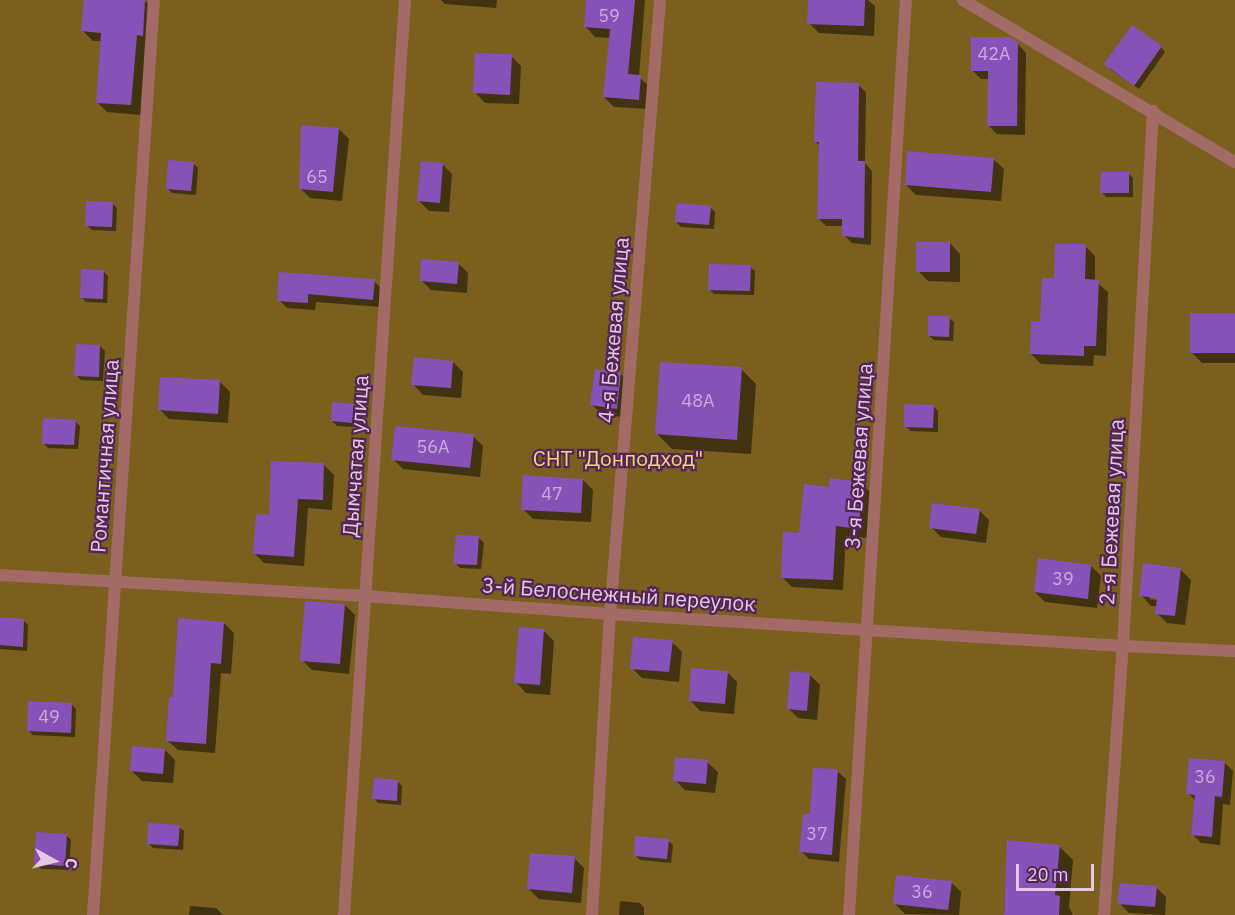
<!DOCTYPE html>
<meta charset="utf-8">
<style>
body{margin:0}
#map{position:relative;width:1235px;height:915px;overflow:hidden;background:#5e3060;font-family:"IBM Plex Sans",sans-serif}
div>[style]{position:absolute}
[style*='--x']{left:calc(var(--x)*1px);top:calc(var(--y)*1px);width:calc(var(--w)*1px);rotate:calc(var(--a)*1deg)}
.green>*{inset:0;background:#7a5f1e}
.shadow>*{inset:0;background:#0007}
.building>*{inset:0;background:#8652b8}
.minor>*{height:12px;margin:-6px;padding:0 6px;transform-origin:6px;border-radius:6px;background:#a26b66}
span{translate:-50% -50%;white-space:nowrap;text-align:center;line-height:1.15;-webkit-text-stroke:4.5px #522555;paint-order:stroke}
.number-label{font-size:18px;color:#ccaad9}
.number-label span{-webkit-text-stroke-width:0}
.street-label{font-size:21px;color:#e3c8e4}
.park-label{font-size:21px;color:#fad37e}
.north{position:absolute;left:24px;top:831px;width:60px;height:60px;-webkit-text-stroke:4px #522555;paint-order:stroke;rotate:98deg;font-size:16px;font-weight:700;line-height:24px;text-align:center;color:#e3c8e4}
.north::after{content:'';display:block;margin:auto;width:21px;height:27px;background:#e3c8e4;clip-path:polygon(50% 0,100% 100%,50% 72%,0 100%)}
.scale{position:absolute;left:1016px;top:864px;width:78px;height:27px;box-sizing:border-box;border:3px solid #e3c8e4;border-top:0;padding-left:8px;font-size:18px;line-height:21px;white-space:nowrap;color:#e3c8e4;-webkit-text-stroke:4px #522555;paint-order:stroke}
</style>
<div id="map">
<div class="green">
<i style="clip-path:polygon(0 0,1235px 0,1235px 915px,0 915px)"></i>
</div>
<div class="shadow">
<i style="clip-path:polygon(85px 0,145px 1px,155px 11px,141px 115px,107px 112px,97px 102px,102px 41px,93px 41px,83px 31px)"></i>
<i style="clip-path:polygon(441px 0,497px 0,496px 8px,445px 4px)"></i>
<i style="clip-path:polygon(587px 0,645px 0,639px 77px,650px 87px,649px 109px,614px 107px,604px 97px,611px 38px,595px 37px,585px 26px)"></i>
<i style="clip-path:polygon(810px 0,868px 0,875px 6px,874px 36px,819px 33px,809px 23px)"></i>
<i style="clip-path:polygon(1017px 43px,1026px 53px,1025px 135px,997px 134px,988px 125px,989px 79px,981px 79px,972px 70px)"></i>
<i style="clip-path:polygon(1161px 47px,1165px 52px,1139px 89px,1110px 69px)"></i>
<i style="clip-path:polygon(511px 56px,521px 66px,519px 104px,485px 103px,475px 92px)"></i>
<i style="clip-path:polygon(858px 85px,866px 92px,865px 163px,872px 171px,871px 245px,852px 243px,844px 235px,844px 226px,826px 226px,818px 218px,820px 146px,815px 141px)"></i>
<i style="clip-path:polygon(339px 129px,349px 139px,342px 201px,310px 198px,300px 188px)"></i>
<i style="clip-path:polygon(993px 159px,1004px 169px,1001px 201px,916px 195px,906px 185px)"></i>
<i style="clip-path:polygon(193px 163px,198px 168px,196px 195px,172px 193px,167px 188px)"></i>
<i style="clip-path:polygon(442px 164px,452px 174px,449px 212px,429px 211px,419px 201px)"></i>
<i style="clip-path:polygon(1129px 174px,1133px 178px,1133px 197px,1106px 197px,1102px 192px)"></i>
<i style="clip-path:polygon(112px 203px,117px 208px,116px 231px,92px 230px,87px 225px)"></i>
<i style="clip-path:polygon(710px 207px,715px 212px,714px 229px,681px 227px,676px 222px)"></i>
<i style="clip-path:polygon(950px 243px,960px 254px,960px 282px,928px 281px,918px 271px)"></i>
<i style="clip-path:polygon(1085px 246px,1095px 256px,1095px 281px,1108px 292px,1106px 356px,1094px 355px,1093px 366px,1041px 364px,1031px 354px,1056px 280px)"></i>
<i style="clip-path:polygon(458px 263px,468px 273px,467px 293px,431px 290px,421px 280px)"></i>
<i style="clip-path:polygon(750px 267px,755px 271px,754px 295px,714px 294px,709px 289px)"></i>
<i style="clip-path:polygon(103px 271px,108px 276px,107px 303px,86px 302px,81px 297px)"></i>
<i style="clip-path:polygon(281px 273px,374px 281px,382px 289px,381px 307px,316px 302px,315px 310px,287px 308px,279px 300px)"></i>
<i style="clip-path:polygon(1235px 314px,1235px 363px,1202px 363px,1192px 353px)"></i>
<i style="clip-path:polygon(949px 318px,954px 322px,953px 341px,934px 340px,929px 336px)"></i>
<i style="clip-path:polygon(100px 346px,105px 351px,103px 381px,81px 380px,76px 375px)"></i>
<i style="clip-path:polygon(453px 362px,463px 372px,461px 398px,423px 395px,413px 384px)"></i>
<i style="clip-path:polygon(741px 369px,756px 384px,751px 454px,672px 449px,657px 434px)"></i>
<i style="clip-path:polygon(621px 374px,631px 385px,627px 418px,602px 414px,591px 404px)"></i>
<i style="clip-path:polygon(220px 382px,230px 392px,228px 423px,169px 419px,159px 409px)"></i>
<i style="clip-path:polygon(353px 405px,358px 410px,356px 427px,337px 426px,332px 421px)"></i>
<i style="clip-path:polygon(933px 406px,938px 411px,938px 432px,911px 431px,906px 427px)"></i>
<i style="clip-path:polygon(75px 421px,80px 426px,78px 449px,48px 448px,43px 443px)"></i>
<i style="clip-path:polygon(473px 436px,483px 446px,480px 477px,403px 469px,393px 459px)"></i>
<i style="clip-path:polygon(324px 465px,334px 475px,332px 510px,308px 508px,304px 566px,264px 563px,254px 553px,271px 516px)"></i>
<i style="clip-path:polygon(583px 480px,593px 490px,591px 522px,533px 519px,523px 509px)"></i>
<i style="clip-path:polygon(861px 483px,871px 493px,868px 538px,846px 536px,843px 590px,792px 587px,782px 577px,801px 535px,830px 488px)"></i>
<i style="clip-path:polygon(979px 510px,989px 520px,986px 543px,941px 537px,931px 527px)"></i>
<i style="clip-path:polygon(479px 538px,484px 543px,481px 569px,460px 568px,455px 563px)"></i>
<i style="clip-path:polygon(1091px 566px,1101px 576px,1097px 608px,1045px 602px,1035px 592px)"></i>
<i style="clip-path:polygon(evenodd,1180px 569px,1191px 580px,1185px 625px,1167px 623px,1157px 613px,1158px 606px,1151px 606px,1141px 595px,1180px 569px,1150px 596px,1165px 598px,1165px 601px,1150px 599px,1150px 596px)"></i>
<i style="clip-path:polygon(345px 605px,355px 615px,349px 674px,312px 670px,302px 660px)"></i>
<i style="clip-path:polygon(0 619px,23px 620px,28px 625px,27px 651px,0 649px)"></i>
<i style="clip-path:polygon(224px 623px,234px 633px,231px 674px,221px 673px,215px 753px,178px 750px,167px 740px,174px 699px)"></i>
<i style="clip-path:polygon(544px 631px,554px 641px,550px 695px,526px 693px,516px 682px)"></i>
<i style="clip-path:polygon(672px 642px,682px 652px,679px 682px,642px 678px,632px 668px)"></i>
<i style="clip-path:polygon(727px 672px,737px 682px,734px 714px,700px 711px,690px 700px)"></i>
<i style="clip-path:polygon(809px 674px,820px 685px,817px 720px,798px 718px,788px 708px)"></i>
<i style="clip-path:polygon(71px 704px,76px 709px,75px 737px,33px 735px,28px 730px)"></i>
<i style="clip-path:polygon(165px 750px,175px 760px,173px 783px,142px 781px,132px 771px)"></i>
<i style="clip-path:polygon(707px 762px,718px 772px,715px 793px,685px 790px,675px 780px)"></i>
<i style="clip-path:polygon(1224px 762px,1233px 771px,1230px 805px,1223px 804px,1220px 845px,1201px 843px,1193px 835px,1196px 801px,1188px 793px)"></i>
<i style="clip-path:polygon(837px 771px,846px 779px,839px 862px,809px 859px,801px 851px,811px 816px)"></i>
<i style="clip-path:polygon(398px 782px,402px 786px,401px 805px,378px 803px,374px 798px)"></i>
<i style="clip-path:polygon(179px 827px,184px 831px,183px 850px,153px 848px,148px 843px)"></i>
<i style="clip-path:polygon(66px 835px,71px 840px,69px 870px,41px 869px,36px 864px)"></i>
<i style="clip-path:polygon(668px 841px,673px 845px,671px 863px,640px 860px,635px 855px)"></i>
<i style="clip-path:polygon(1008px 842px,1059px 846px,1073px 860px,1069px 907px,1073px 915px,1004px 915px)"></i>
<i style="clip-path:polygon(574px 858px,584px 868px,581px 903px,539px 899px,529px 889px)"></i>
<i style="clip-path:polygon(951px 882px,961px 892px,959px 915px,905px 914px,895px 904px)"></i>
<i style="clip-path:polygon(1156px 887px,1166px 897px,1165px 915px,1129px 913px,1119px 903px)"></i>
<i style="clip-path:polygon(620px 901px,640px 903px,644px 908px,644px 915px,619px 915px)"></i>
<i style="clip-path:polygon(190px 906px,216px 908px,223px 915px,189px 915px)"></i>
</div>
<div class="building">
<i style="clip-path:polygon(84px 0,145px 0,143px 36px,137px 35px,131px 105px,96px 103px,101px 33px,81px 31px)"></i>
<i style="clip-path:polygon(586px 0,635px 0,628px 74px,641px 75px,639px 100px,603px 97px,610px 29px,584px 27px)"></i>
<i style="clip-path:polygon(808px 0,865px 0,864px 26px,807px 24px)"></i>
<i style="clip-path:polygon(1132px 25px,1162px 46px,1134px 86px,1104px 64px)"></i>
<i style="clip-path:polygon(971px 37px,1009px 37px,1018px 42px,1017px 126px,987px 126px,988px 71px,971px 71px)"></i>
<i style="clip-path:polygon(475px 53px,512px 54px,510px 95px,473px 93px)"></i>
<i style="clip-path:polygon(816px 82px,859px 83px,858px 161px,865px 161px,864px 238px,842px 236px,842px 219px,817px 219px,819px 142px,814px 142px)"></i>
<i style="clip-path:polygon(301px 125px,339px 128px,333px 192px,299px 189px)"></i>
<i style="clip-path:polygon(907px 151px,994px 158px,991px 192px,905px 185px)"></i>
<i style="clip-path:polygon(168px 160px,194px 162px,191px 191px,166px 189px)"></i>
<i style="clip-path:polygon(421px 161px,443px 163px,440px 203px,417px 201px)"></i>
<i style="clip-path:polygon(1101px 172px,1129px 172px,1129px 193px,1100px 193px)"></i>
<i style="clip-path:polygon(86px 201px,113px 202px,112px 227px,85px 226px)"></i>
<i style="clip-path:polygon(677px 203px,711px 206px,709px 225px,675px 222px)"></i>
<i style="clip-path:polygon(916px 242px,950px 242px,950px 272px,916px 272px)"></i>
<i style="clip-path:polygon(1055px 244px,1086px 244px,1085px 279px,1099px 280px,1096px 346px,1084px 346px,1084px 356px,1030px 354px,1031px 321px,1040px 321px,1042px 278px,1054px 278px)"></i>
<i style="clip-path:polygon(421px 259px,459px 262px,457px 284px,420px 281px)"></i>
<i style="clip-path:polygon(709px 264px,751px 265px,750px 291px,708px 290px)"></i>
<i style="clip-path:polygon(81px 269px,104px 270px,103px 299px,80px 298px)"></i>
<i style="clip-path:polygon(279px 272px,375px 279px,373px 300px,308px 294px,308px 303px,277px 301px)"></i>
<i style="clip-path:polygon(1190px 313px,1235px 313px,1235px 353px,1190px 353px)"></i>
<i style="clip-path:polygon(928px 316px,950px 316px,949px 337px,928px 336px)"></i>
<i style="clip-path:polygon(76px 344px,100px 345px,99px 377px,74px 376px)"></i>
<i style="clip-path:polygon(414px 357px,453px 361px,451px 388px,411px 385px)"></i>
<i style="clip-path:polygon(660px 362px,742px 367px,737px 440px,655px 434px)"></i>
<i style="clip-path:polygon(595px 369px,621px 373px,617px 409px,590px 405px)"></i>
<i style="clip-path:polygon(160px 377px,220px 380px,218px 414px,158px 410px)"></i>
<i style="clip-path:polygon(332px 402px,354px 404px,352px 423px,331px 421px)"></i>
<i style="clip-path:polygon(904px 404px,934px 405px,933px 428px,904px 427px)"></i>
<i style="clip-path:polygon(43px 418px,76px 420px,74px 445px,42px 444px)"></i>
<i style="clip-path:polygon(395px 426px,474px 434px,470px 468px,391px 460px)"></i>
<i style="clip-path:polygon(271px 461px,324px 463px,323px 500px,298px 499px,294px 557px,253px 554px,256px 514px,269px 515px)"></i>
<i style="clip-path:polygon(523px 475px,583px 479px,581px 513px,521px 510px)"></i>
<i style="clip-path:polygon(830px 478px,862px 482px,859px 529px,836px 526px,833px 580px,781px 578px,783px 532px,799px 533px,804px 484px,829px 487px)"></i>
<i style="clip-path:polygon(932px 503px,980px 509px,976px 534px,929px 528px)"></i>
<i style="clip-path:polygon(456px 535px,479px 536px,477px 565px,453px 564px)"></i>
<i style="clip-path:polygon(1038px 558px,1091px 565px,1088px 599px,1034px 592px)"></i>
<i style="clip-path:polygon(1143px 563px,1181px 568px,1175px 616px,1155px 614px,1157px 598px,1139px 596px)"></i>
<i style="clip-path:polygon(305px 601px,345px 604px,340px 664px,300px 661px)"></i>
<i style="clip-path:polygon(0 617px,24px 619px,23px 647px,0 645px)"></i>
<i style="clip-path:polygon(178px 618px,224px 622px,221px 664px,211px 663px,206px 744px,166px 741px,169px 697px,173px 697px)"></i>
<i style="clip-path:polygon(519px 627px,544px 629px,540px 685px,514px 683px)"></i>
<i style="clip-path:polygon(633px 637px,673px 640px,669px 672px,630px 669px)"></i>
<i style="clip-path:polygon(691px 668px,728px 671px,725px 704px,689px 701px)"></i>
<i style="clip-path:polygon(790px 671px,810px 673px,807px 711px,787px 709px)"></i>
<i style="clip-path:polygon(28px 701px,72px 703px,71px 733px,27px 731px)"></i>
<i style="clip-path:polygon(132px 746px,165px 749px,163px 774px,130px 771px)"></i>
<i style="clip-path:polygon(675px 757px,708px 760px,706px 784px,673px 781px)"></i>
<i style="clip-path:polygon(1189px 758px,1225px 761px,1222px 797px,1215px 796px,1212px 837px,1191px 835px,1195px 795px,1186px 794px)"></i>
<i style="clip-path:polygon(813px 768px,838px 769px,832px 855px,799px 852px,803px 814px,810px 814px)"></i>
<i style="clip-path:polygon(374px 778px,398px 780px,397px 801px,372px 799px)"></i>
<i style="clip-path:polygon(148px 823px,180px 825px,178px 846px,147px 844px)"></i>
<i style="clip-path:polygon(36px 832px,67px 834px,65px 866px,34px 864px)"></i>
<i style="clip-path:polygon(635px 836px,669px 839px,667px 859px,634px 856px)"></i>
<i style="clip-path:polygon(1007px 840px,1060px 845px,1055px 895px,1060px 896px,1059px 915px,1004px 915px)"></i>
<i style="clip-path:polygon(530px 853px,575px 856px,572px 893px,527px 889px)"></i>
<i style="clip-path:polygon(896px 875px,952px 881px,948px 910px,893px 904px)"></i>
<i style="clip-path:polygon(1120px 883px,1157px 886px,1155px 907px,1117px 904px)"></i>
</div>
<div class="minor">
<i style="--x:963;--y:0;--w:317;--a:30.8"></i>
<i style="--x:0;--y:575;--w:365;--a:3.3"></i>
<i style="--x:364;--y:596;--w:247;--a:4.2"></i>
<i style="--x:610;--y:614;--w:514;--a:3.57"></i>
<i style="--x:1123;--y:646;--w:112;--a:2.6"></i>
<i style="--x:93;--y:915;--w:917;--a:-86.19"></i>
<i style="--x:344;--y:915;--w:917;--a:-86.19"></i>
<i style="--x:592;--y:915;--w:302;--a:-86.6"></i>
<i style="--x:610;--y:614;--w:616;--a:-85.34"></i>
<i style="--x:849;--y:915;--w:917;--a:-86.44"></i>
<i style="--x:1104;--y:915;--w:270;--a:-86"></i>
<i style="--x:1123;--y:646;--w:536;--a:-86.79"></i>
</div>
<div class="number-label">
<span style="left:609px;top:16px">59</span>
<span style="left:994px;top:54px">42А</span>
<span style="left:317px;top:177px">65</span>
<span style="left:698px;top:401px">48А</span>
<span style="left:433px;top:447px">56А</span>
<span style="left:552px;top:494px">47</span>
<span style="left:1063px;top:579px">39</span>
<span style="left:49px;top:717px">49</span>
<span style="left:1205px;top:777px">36</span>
<span style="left:817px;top:834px">37</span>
<span style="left:922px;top:892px">36</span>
</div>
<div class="street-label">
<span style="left:613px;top:330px;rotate:-85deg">4-я Бежевая улица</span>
<span style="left:104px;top:456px;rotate:-86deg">Романтичная улица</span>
<span style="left:355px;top:456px;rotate:-86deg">Дымчатая улица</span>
<span style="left:858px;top:456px;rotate:-86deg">3-я Бежевая улица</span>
<span style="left:1111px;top:512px;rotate:-87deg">2-я Бежевая улица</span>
<span style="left:619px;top:594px;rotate:4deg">3-й Белоснежный переулок</span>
</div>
<div class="park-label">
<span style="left:618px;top:458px">СНТ "Донподход"</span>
</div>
<div class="north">С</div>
<div class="scale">20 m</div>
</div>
